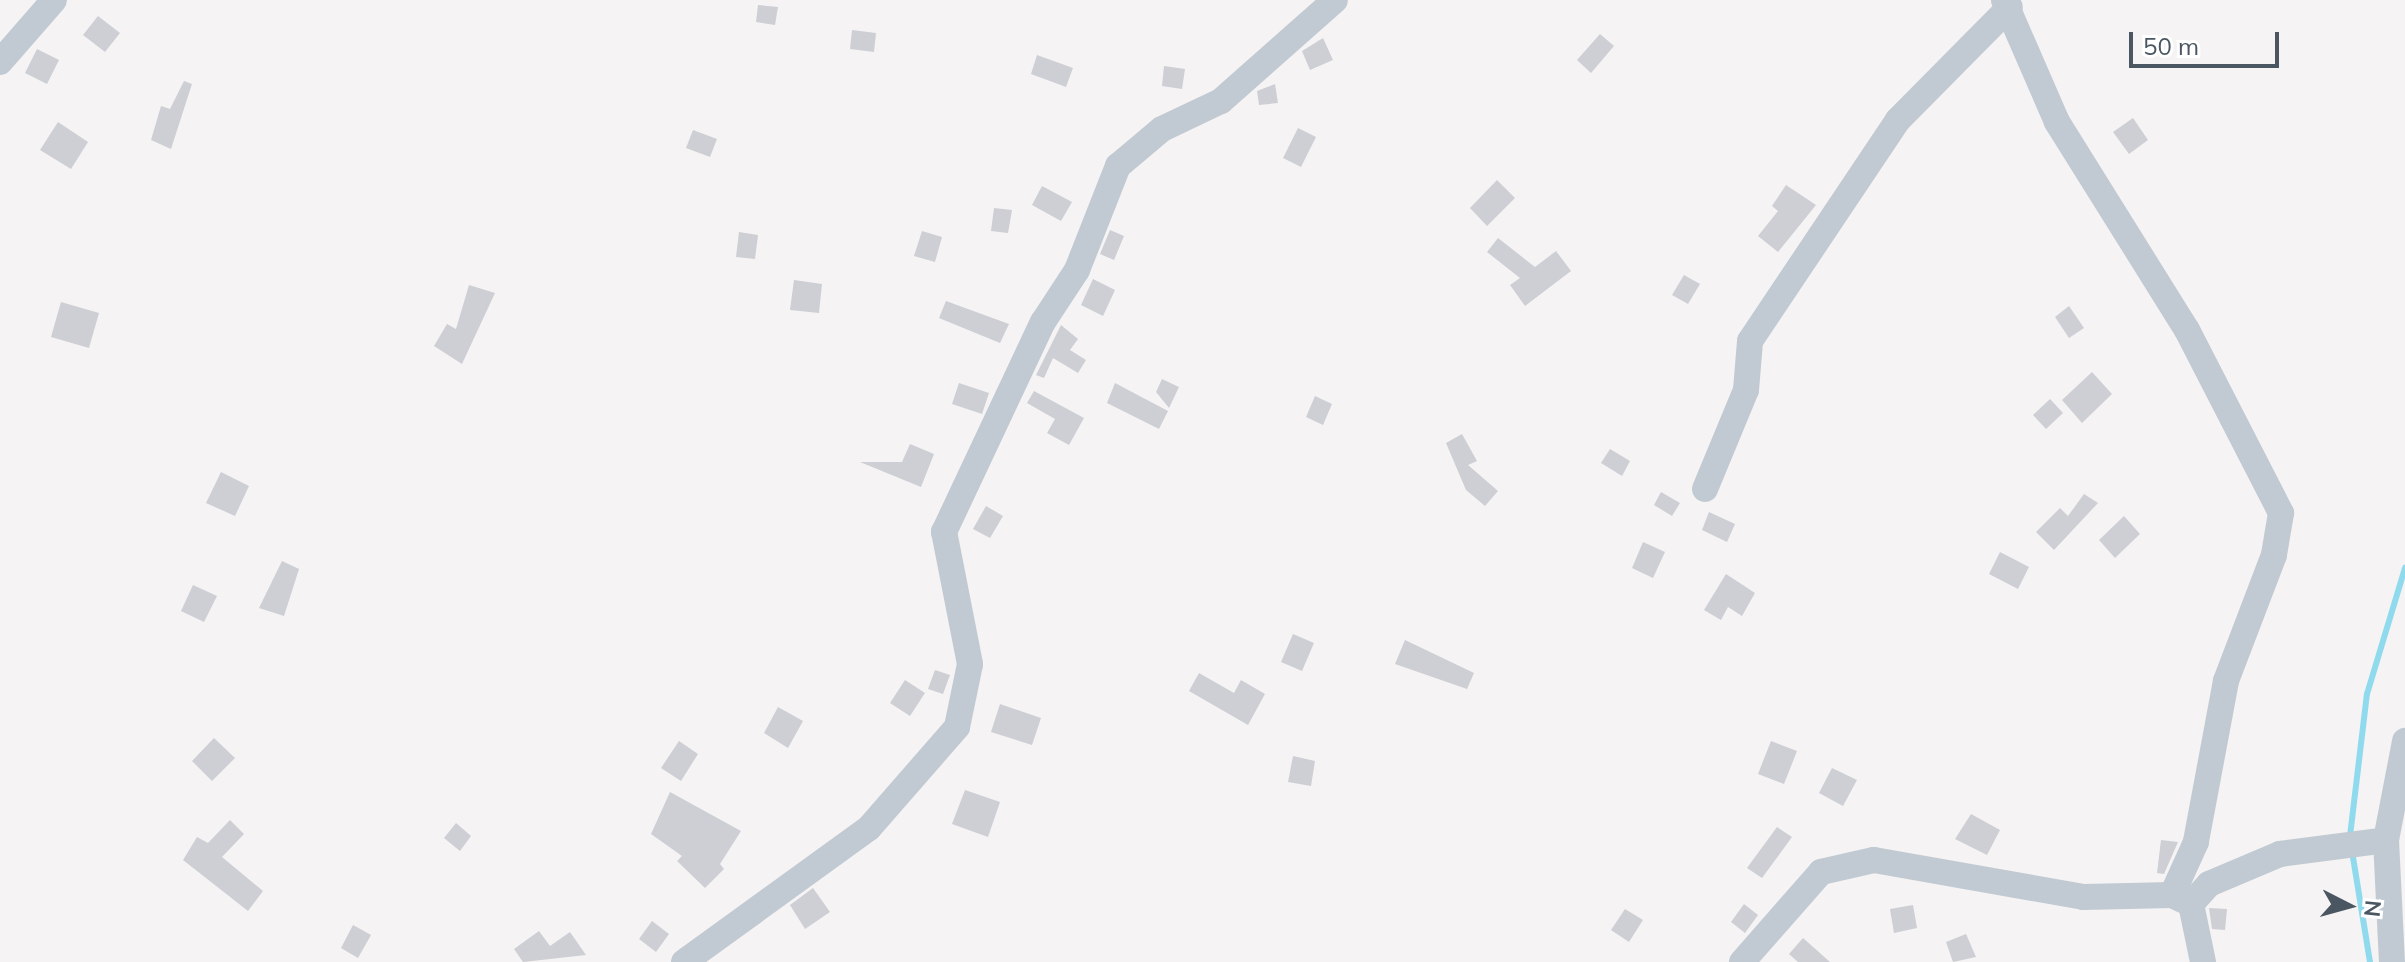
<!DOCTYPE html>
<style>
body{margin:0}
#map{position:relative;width:2405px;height:962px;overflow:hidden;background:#f5f3f3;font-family:Mulish,sans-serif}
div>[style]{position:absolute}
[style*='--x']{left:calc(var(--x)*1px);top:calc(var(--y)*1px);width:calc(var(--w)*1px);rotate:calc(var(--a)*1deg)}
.stream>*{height:6px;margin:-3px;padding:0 3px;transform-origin:3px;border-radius:3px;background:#90daee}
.building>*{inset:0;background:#cdcfd5}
.minor>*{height:26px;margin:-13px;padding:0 13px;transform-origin:13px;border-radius:13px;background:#c1cad2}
span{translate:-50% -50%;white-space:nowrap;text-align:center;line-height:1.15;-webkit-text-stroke:8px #fff;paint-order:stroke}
.north{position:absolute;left:2309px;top:866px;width:80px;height:80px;-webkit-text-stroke:6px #fff;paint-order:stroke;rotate:96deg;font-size:22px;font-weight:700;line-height:32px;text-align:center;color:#4a5661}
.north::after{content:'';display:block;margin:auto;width:28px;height:36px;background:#4a5661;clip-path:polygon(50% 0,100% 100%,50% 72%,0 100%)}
.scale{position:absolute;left:2129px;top:32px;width:150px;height:36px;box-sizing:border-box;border:4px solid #4a5661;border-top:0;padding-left:10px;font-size:24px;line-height:28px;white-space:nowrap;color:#4a5661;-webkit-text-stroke:6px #fff;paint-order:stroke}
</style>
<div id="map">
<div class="stream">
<i style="--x:2350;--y:836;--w:143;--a:-83.2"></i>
<i style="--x:2367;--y:694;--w:132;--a:-73.2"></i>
<i style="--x:2352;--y:851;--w:112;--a:80.8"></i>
</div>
<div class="building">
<i style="clip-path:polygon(758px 5px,778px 7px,775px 25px,756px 22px)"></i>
<i style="clip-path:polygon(98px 16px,120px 33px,105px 52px,83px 35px)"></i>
<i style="clip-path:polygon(852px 30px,876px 33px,874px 52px,850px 49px)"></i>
<i style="clip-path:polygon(1600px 34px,1614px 46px,1591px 73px,1577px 60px)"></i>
<i style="clip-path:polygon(1323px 38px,1333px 60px,1310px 70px,1302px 51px)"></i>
<i style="clip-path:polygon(37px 49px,59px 60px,47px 84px,25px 73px)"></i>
<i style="clip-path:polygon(1037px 55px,1073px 68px,1066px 87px,1031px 74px)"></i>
<i style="clip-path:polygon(1164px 66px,1185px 69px,1182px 89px,1162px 86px)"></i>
<i style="clip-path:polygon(184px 81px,192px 84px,171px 149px,151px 140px,161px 106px,170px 109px)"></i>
<i style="clip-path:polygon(1275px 84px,1278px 103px,1259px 105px,1257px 91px)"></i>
<i style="clip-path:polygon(2133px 118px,2148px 140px,2129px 154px,2113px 132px)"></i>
<i style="clip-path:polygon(58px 122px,88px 142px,71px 169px,40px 150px)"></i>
<i style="clip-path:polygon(1298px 128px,1316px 137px,1301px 167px,1283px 158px)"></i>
<i style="clip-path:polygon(693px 130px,717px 139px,710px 157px,686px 148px)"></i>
<i style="clip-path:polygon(1497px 180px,1515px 198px,1487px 226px,1470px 208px)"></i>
<i style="clip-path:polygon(1786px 185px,1816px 205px,1778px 252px,1758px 236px,1778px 211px,1772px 206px)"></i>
<i style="clip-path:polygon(1042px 186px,1072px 202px,1061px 221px,1032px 205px)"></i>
<i style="clip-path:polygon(994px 208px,1012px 210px,1008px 233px,991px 231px)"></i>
<i style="clip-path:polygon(1110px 230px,1124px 236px,1114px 260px,1100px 254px)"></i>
<i style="clip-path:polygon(922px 231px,942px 237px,935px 262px,914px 256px)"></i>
<i style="clip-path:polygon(739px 232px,758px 235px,755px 259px,736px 257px)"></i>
<i style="clip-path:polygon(1498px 238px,1535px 267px,1556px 251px,1571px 271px,1525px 306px,1510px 285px,1520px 278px,1487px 252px)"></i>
<i style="clip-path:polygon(1684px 275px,1700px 284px,1688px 304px,1672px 295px)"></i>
<i style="clip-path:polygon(1093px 279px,1115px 290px,1103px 316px,1081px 305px)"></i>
<i style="clip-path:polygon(794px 280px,822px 284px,819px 313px,790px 310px)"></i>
<i style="clip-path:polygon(469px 285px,495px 293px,462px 364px,434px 346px,447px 324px,456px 329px)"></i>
<i style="clip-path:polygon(946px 301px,1009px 324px,1000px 343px,939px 318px)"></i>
<i style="clip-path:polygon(61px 302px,99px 313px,89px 348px,51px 337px)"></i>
<i style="clip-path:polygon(2069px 306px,2084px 328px,2069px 338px,2055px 317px)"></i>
<i style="clip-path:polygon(1061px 325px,1078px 339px,1070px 350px,1086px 360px,1078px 373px,1053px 358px,1044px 378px,1036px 375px)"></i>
<i style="clip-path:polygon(2092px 372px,2112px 394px,2082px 423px,2062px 400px)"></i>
<i style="clip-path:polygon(1162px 379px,1179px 387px,1169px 408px,1156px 392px)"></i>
<i style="clip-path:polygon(959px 383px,989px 393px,982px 414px,952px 404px)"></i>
<i style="clip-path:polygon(1115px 383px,1168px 411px,1159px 429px,1107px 403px)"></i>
<i style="clip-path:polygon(1034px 391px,1084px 418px,1069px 445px,1047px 433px,1055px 419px,1027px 403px)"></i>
<i style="clip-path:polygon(1315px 396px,1332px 404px,1323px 425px,1306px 417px)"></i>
<i style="clip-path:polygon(2050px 399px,2063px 413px,2046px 429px,2033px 415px)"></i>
<i style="clip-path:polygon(1462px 434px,1477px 461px,1468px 465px,1498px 491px,1485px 506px,1466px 490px,1446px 443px)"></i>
<i style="clip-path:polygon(910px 444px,934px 454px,921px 487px,860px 462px,902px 462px)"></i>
<i style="clip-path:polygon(1610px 449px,1630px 461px,1622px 476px,1601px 463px)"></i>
<i style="clip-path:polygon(221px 472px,249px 486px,235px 516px,206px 503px)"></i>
<i style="clip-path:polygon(1661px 492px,1680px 503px,1672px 516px,1654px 505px)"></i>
<i style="clip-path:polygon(2084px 494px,2098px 503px,2054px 550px,2036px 532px,2060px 508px,2068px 516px)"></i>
<i style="clip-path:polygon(986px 506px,1003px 516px,990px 538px,973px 529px)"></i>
<i style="clip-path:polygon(1709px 512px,1735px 524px,1727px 542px,1702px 530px)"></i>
<i style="clip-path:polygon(2124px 516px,2140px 534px,2115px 558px,2099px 540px)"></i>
<i style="clip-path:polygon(1643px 542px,1665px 552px,1653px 578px,1632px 568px)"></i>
<i style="clip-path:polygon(2000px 552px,2029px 567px,2018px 589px,1989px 574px)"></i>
<i style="clip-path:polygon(282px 561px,299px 569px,284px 616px,259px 608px)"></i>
<i style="clip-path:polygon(1726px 574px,1755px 593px,1742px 616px,1728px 607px,1721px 620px,1704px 610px)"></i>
<i style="clip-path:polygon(193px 585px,217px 596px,204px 622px,181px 611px)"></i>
<i style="clip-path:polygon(1293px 634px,1314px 643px,1302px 671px,1281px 662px)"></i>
<i style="clip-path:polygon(1405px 640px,1474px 673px,1467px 689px,1395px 664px)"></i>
<i style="clip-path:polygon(935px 670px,950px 675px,943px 694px,928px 689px)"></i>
<i style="clip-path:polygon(1199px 673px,1234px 693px,1241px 680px,1265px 694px,1248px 725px,1189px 691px)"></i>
<i style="clip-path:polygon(905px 680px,925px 693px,910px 716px,890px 703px)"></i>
<i style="clip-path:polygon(1000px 704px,1041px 718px,1032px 745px,991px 732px)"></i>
<i style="clip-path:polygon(778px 707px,803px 721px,788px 748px,764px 733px)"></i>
<i style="clip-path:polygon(214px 738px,235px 758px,212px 781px,192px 761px)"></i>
<i style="clip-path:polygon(679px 741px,698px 754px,681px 781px,661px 768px)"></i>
<i style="clip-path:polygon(1771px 741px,1797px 751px,1784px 784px,1758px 774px)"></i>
<i style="clip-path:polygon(1293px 756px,1315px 761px,1311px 786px,1288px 782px)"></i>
<i style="clip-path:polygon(1832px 768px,1857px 780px,1843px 806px,1819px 793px)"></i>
<i style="clip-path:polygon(965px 790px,1000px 802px,988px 837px,952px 824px)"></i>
<i style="clip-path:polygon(670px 792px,741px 831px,720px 864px,724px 869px,705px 888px,677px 861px,682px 856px,651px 834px)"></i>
<i style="clip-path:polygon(1971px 814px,2000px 830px,1987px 855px,1955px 839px)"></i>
<i style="clip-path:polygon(230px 820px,244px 834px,222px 857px,263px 891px,248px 911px,183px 860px,197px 837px,208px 843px)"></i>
<i style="clip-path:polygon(456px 823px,471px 836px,460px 851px,444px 838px)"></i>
<i style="clip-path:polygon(1777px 827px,1792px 837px,1762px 878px,1747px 868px)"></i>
<i style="clip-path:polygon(2161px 840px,2178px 842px,2164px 874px,2157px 873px)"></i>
<i style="clip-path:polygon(813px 888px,830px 912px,805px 929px,790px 905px)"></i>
<i style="clip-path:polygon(1744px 904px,1758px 915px,1745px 933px,1731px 922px)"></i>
<i style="clip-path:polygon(1913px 905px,1917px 928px,1894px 933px,1890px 909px)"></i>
<i style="clip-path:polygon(2209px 908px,2227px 909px,2225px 930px,2212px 929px)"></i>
<i style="clip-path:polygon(1625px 909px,1643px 920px,1629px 942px,1611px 930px)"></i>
<i style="clip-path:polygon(652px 921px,669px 934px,656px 952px,639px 939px)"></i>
<i style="clip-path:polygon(353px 925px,371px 935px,358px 958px,341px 948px)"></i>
<i style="clip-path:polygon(539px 931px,550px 946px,570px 932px,586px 955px,523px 962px,514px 949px)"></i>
<i style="clip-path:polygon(1966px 934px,1976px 957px,1953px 962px,1946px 942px)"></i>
<i style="clip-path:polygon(1803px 938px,1830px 962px,1798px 962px,1789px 954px)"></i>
</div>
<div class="minor">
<i style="--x:2004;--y:0;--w:133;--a:66.5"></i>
<i style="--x:2057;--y:122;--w:245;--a:58"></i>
<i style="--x:2187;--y:330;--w:206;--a:62.8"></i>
<i style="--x:2281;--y:513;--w:43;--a:99.5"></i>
<i style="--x:2274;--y:555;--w:135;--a:110.9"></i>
<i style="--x:2226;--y:681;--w:164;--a:100.6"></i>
<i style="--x:2196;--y:842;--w:58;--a:114.4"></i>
<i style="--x:0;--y:62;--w:82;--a:-48.9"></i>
<i style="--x:1705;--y:489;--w:107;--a:-67.5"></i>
<i style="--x:1746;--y:390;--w:49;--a:-85.3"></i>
<i style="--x:1750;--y:341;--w:266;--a:-56.2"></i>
<i style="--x:1898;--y:120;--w:159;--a:-45.3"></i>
<i style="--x:2386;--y:840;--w:122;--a:87.2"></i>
<i style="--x:2191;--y:904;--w:27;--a:-48"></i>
<i style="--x:2209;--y:884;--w:77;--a:-22.9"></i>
<i style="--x:2280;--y:854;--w:107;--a:-7.5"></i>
<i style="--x:2386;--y:840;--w:101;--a:-79.1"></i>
<i style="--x:684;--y:962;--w:228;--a:-35.9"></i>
<i style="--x:869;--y:828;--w:134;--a:-48.9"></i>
<i style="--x:957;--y:727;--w:64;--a:-78.3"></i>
<i style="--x:970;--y:664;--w:135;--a:-101.1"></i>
<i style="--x:944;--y:532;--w:232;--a:-64.8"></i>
<i style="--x:1043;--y:322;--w:62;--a:-56.8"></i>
<i style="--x:1077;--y:270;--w:112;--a:-68.5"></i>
<i style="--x:1118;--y:166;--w:57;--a:-40.1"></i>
<i style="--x:1162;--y:129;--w:65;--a:-25.4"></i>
<i style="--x:1221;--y:101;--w:152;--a:-41.5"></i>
<i style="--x:1742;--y:962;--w:120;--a:-48.7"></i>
<i style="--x:1821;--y:872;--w:54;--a:-12.8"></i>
<i style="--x:1874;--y:860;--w:213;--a:10"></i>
<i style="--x:2084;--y:897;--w:88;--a:-1.3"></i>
<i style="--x:2172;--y:895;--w:21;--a:25"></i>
<i style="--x:2191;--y:904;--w:59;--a:78.3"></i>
</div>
<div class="north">N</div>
<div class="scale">50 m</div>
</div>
